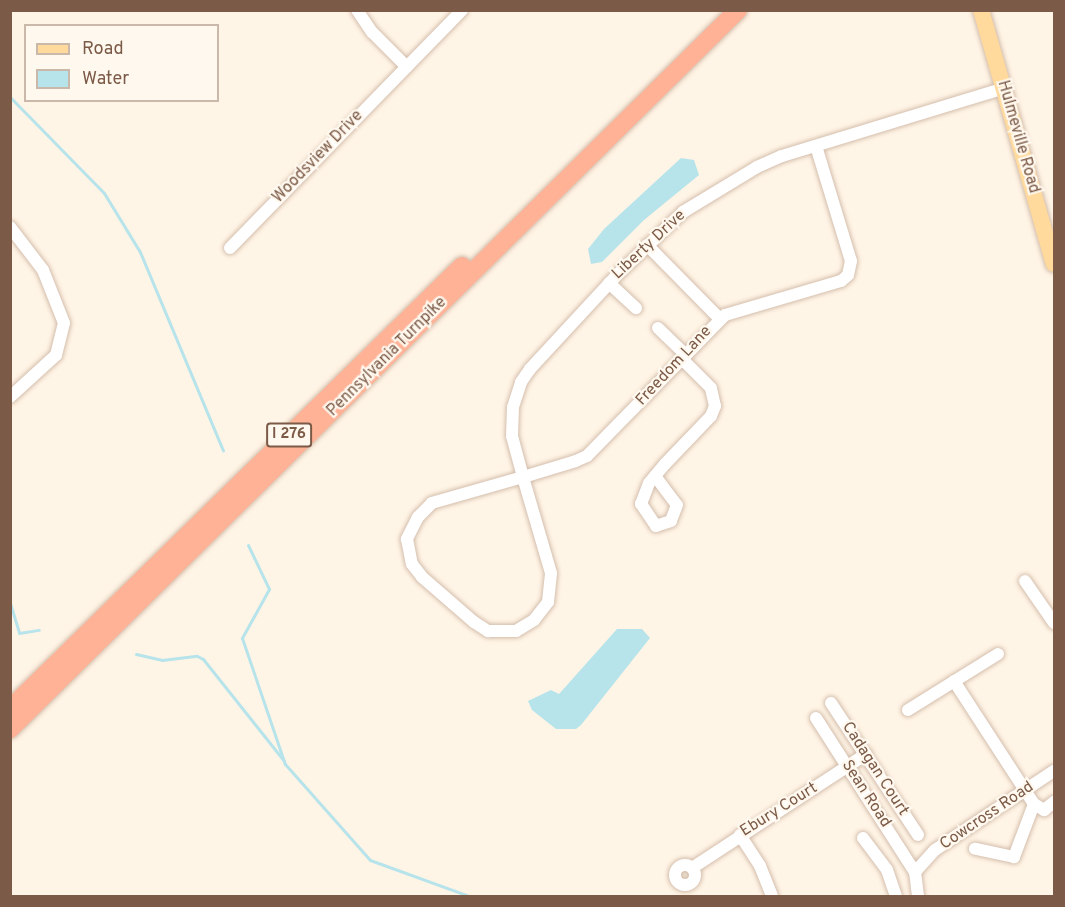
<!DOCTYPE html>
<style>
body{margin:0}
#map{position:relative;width:1065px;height:907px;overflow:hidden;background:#fff5e6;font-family:Overpass,sans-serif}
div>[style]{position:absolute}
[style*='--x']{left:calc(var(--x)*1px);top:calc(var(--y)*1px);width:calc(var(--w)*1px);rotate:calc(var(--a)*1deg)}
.water>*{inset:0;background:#b7e3eb}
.stream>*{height:3px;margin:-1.5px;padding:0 1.5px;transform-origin:1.5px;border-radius:1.5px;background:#b7e3eb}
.roads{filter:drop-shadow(0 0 2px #d5bead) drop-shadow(0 0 2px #d5bead)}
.minor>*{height:12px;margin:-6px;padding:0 6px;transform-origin:6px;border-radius:6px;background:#fff}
.minor>.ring{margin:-6px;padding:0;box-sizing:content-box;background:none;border:12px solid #fff;border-radius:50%}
.major>*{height:16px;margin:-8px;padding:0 8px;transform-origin:8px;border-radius:8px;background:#ffda9c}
.highway>*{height:18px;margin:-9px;padding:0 9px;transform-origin:9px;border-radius:9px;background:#ffb296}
span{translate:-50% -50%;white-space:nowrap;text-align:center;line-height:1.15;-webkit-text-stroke:4.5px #fff8ee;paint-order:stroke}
.shield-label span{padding:2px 4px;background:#fff8ee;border:2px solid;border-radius:4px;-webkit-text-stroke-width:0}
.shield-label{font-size:15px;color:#7b5a47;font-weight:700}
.street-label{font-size:16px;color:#7b5a47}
.frame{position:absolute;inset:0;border:12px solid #7b5a47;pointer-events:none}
.legend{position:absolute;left:24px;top:24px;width:195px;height:78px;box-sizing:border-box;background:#fff8ee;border:2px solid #cab9ab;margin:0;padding:8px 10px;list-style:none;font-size:18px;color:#7b5a47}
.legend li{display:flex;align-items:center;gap:12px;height:30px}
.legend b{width:30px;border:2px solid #cab9ab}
</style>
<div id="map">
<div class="water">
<i style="clip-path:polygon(681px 158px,694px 160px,699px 175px,644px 220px,602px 262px,591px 264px,588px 249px,604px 229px)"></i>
<i style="clip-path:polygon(617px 629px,642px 629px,650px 638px,581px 725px,576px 729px,556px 729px,532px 710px,528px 701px,551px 690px,559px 694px)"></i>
</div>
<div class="stream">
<i style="--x:10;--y:97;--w:134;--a:45.6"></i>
<i style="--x:104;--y:193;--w:69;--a:58.6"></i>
<i style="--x:140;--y:252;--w:215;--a:67.3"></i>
<i style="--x:248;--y:545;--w:49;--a:64.5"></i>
<i style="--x:269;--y:589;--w:56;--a:118.9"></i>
<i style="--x:242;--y:638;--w:133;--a:71.2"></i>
<i style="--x:285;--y:764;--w:128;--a:48.5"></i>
<i style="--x:370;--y:860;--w:105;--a:20"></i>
<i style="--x:10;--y:603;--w:31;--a:73"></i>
<i style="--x:19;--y:633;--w:20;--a:-9"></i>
<i style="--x:136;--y:654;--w:27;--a:13"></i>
<i style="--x:162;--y:660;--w:35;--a:-7"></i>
<i style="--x:197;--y:656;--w:7;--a:27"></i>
<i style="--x:203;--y:659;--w:130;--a:51.5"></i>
</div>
<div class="roads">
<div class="minor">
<i style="--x:357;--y:10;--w:27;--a:56"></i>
<i style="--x:372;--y:32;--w:49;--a:45"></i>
<i style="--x:816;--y:146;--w:120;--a:73.1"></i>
<i style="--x:851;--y:261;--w:14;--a:102"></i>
<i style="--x:848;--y:275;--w:9;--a:139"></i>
<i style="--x:841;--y:281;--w:121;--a:163.7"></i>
<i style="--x:725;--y:315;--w:197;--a:134.4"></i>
<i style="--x:587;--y:456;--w:12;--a:156"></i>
<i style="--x:576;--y:461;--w:55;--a:163.2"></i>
<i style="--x:523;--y:477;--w:95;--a:164.1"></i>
<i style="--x:432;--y:503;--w:20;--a:135"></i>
<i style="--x:418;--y:517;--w:25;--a:117"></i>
<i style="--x:407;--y:539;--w:25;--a:79"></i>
<i style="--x:412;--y:564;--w:16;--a:52"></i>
<i style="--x:422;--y:577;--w:69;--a:40.9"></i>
<i style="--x:474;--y:622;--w:17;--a:33"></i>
<i style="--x:488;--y:631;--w:28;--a:0"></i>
<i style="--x:516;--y:631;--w:21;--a:-31"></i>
<i style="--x:534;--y:620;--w:23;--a:-52"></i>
<i style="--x:548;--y:602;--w:29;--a:-84"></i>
<i style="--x:551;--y:573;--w:100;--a:-106.3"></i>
<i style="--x:523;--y:477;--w:42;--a:-105"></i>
<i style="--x:512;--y:436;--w:29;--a:-88"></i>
<i style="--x:513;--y:407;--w:26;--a:-72"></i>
<i style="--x:521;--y:382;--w:16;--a:-55"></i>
<i style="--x:530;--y:369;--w:129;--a:-47.2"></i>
<i style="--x:618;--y:274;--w:90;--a:-43.6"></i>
<i style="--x:683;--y:212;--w:87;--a:-31.3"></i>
<i style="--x:757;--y:167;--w:27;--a:-24"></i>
<i style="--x:782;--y:156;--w:232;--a:-17"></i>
<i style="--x:10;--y:227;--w:54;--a:52.5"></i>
<i style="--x:43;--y:270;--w:57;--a:68.4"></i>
<i style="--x:64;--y:323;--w:33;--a:104"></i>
<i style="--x:56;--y:355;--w:62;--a:137.6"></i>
<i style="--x:647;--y:245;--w:104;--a:45.4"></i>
<i style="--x:230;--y:248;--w:332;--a:-45.7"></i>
<i style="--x:609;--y:283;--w:37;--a:43"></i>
<i style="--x:658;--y:328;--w:37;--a:44"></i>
<i style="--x:655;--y:476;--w:36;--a:53"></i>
<i style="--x:677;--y:505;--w:17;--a:111"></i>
<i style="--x:671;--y:521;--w:16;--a:162"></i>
<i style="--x:656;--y:526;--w:27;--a:-124"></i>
<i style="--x:641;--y:504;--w:22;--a:-69"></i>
<i style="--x:649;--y:483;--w:25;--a:-50"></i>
<i style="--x:665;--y:464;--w:66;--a:-46.2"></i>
<i style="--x:711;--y:416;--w:11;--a:-68"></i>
<i style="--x:715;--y:406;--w:18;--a:-103"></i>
<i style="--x:711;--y:388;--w:42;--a:-135"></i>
<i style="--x:1025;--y:581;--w:51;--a:55.4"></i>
<i style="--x:954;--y:681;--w:147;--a:57"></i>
<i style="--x:1034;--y:804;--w:57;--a:110.7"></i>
<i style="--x:1014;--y:857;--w:40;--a:-168"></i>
<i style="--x:831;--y:703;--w:158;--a:56.6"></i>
<i style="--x:908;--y:710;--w:106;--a:-31.9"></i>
<i style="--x:816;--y:718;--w:183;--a:57.3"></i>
<i style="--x:1034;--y:804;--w:12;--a:31"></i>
<i style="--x:1044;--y:810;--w:13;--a:-39"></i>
<i style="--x:740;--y:835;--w:37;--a:57"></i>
<i style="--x:760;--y:866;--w:32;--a:68"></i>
<i style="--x:863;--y:838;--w:40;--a:53"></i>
<i style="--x:887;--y:870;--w:28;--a:71"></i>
<i class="ring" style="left:675px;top:865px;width:8px;height:8px"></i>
<i style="--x:692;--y:868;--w:208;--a:-33.2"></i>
<i style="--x:918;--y:896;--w:24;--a:-97"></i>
<i style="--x:915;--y:872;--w:30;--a:-48"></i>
<i style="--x:935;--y:850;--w:143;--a:-33.6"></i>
</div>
<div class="major">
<i style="--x:981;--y:10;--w:264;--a:74"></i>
</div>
<div class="highway">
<i style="--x:10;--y:709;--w:633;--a:-44.42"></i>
<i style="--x:10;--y:729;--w:1023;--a:-44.64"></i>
</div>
</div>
<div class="shield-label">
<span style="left:289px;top:435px">I 276</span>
</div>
<div class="street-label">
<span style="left:1018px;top:137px;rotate:74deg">Hulmeville Road</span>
<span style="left:318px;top:157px;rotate:-46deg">Woodsview Drive</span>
<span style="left:649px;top:245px;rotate:-43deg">Liberty Drive</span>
<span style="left:387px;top:357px;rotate:-45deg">Pennsylvania Turnpike</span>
<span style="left:674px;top:366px;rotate:-47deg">Freedom Lane</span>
<span style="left:875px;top:769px;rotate:57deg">Cadagan Court</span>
<span style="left:866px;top:794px;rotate:57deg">Sean Road</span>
<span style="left:779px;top:810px;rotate:-32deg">Ebury Court</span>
<span style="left:987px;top:816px;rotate:-34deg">Cowcross Road</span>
</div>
<div class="frame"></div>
<ul class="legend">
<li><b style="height:8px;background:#ffda9c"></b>Road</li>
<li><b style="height:16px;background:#b7e3eb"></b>Water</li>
</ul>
</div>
